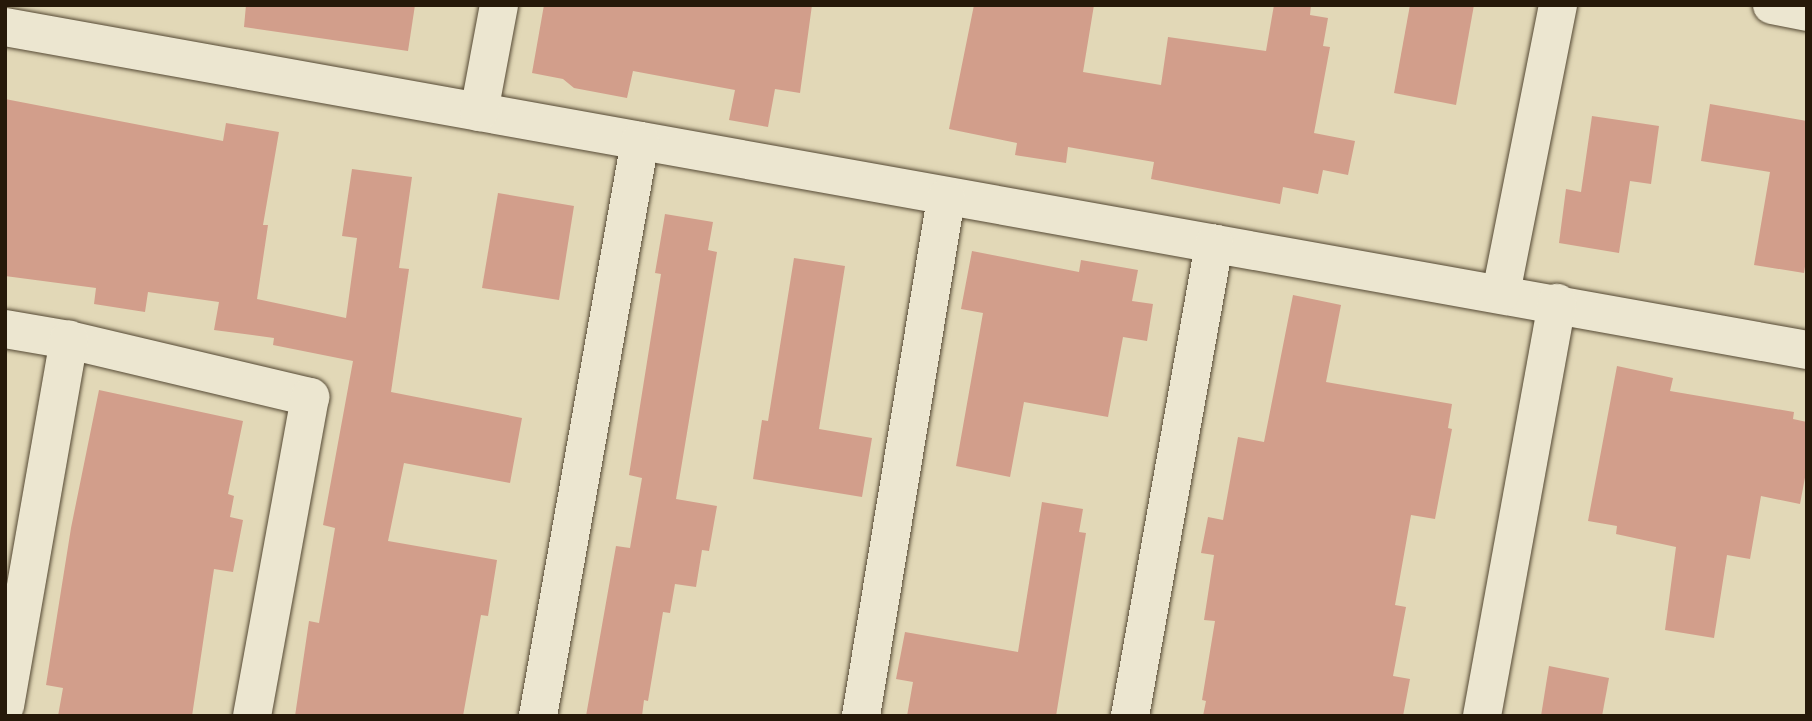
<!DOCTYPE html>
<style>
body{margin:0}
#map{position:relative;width:1812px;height:721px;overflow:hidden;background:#e2d8b7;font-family:"Old Standard TT",serif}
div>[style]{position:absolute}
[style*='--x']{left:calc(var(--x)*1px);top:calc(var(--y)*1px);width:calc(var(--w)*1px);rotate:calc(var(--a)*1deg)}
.building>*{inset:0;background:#d29e8b}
.roads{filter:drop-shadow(0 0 2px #554934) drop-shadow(0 0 2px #554934)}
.minor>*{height:38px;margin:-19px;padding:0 19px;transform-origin:19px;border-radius:19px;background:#ece6d0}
span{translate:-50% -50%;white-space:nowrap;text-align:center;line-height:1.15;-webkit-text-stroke:5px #ece6d0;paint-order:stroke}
.frame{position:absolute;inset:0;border:7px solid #261909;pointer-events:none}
</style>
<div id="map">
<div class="building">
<i style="clip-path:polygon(246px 5px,415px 5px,408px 51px,244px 27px)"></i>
<i style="clip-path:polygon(544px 5px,812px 5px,800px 93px,775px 89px,768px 127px,729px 120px,735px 90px,633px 71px,627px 98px,574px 88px,563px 79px,532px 73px)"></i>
<i style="clip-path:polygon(974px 5px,1094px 5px,1083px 72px,1161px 85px,1168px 37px,1266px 51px,1274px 5px,1311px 5px,1310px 15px,1328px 18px,1323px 46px,1330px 47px,1314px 133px,1355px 141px,1348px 175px,1323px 170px,1318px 194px,1283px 187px,1280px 204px,1151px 179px,1154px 162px,1068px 147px,1066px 163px,1015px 155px,1017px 143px,949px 129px)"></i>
<i style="clip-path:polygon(1410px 5px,1474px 5px,1456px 105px,1394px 93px)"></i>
<i style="clip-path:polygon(5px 99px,223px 141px,226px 123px,279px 132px,263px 225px,268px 225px,257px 299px,346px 318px,357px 238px,342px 236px,352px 169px,412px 177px,399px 268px,409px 269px,391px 392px,522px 418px,510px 483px,404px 463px,388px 541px,497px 560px,488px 616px,481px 615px,463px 716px,295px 716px,309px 621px,319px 623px,335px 528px,323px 525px,353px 361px,273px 345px,274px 338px,214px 330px,219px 302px,148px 292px,145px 312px,94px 304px,96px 288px,5px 276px)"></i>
<i style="clip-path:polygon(1710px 104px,1807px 121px,1807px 254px,1804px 273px,1754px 265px,1770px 172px,1701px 161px)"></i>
<i style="clip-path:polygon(1592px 116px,1659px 126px,1651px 184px,1630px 181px,1619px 253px,1559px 243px,1566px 189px,1581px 192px)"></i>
<i style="clip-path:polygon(498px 193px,574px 206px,559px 300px,482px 288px)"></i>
<i style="clip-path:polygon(665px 214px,713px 222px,708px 250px,717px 252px,676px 499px,717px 506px,709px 551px,702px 550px,696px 587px,675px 584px,670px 613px,663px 612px,648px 701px,644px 700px,642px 716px,586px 716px,616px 546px,630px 548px,642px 478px,629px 475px,661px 274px,655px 273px)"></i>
<i style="clip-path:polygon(972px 251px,1079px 272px,1081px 260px,1138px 270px,1132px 301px,1153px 304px,1147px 341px,1123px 337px,1108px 417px,1024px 402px,1010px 477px,956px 466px,983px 313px,961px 309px)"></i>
<i style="clip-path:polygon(794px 258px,845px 266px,819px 429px,872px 438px,862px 497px,753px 479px,762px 420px,768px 421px)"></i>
<i style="clip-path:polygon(1293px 295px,1341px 305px,1326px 382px,1452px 404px,1448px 428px,1452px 429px,1435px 519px,1411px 515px,1395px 605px,1406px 607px,1393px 676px,1410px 679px,1403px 716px,1203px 716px,1206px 701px,1202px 700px,1215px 621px,1204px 620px,1214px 555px,1201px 553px,1208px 517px,1223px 520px,1238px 437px,1264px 442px)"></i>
<i style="clip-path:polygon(1617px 366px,1673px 378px,1670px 391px,1794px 412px,1793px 419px,1807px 422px,1807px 467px,1800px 504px,1761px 496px,1750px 559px,1727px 555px,1714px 638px,1665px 630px,1676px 547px,1616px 534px,1617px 526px,1588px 521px)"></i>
<i style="clip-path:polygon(99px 390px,243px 421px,228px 494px,234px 496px,230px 517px,243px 520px,233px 572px,214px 569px,192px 716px,58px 716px,63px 688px,46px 685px,71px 528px)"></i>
<i style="clip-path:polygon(1042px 502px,1083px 509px,1079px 532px,1086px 533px,1056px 716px,907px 716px,913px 682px,896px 679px,905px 632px,1018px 652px)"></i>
<i style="clip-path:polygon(1549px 666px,1609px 678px,1602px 716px,1541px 716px)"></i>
</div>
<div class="roads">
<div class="minor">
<i style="--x:1772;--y:5;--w:36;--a:11"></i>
<i style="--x:5;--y:27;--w:1831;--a:10.16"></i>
<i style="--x:479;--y:112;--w:109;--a:-79.4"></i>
<i style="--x:1501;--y:293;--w:294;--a:-78.8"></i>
<i style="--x:5;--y:329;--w:65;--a:9.8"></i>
<i style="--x:69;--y:340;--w:248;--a:13.3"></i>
<i style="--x:310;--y:397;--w:324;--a:100.3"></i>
<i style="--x:5;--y:706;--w:372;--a:-80.1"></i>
<i style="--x:538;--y:716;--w:584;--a:-79.94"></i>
<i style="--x:861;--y:716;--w:525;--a:-80.68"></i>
<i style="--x:1130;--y:716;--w:480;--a:-79.9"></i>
<i style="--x:1482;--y:716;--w:420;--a:-79.7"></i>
</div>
</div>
<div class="frame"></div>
</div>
